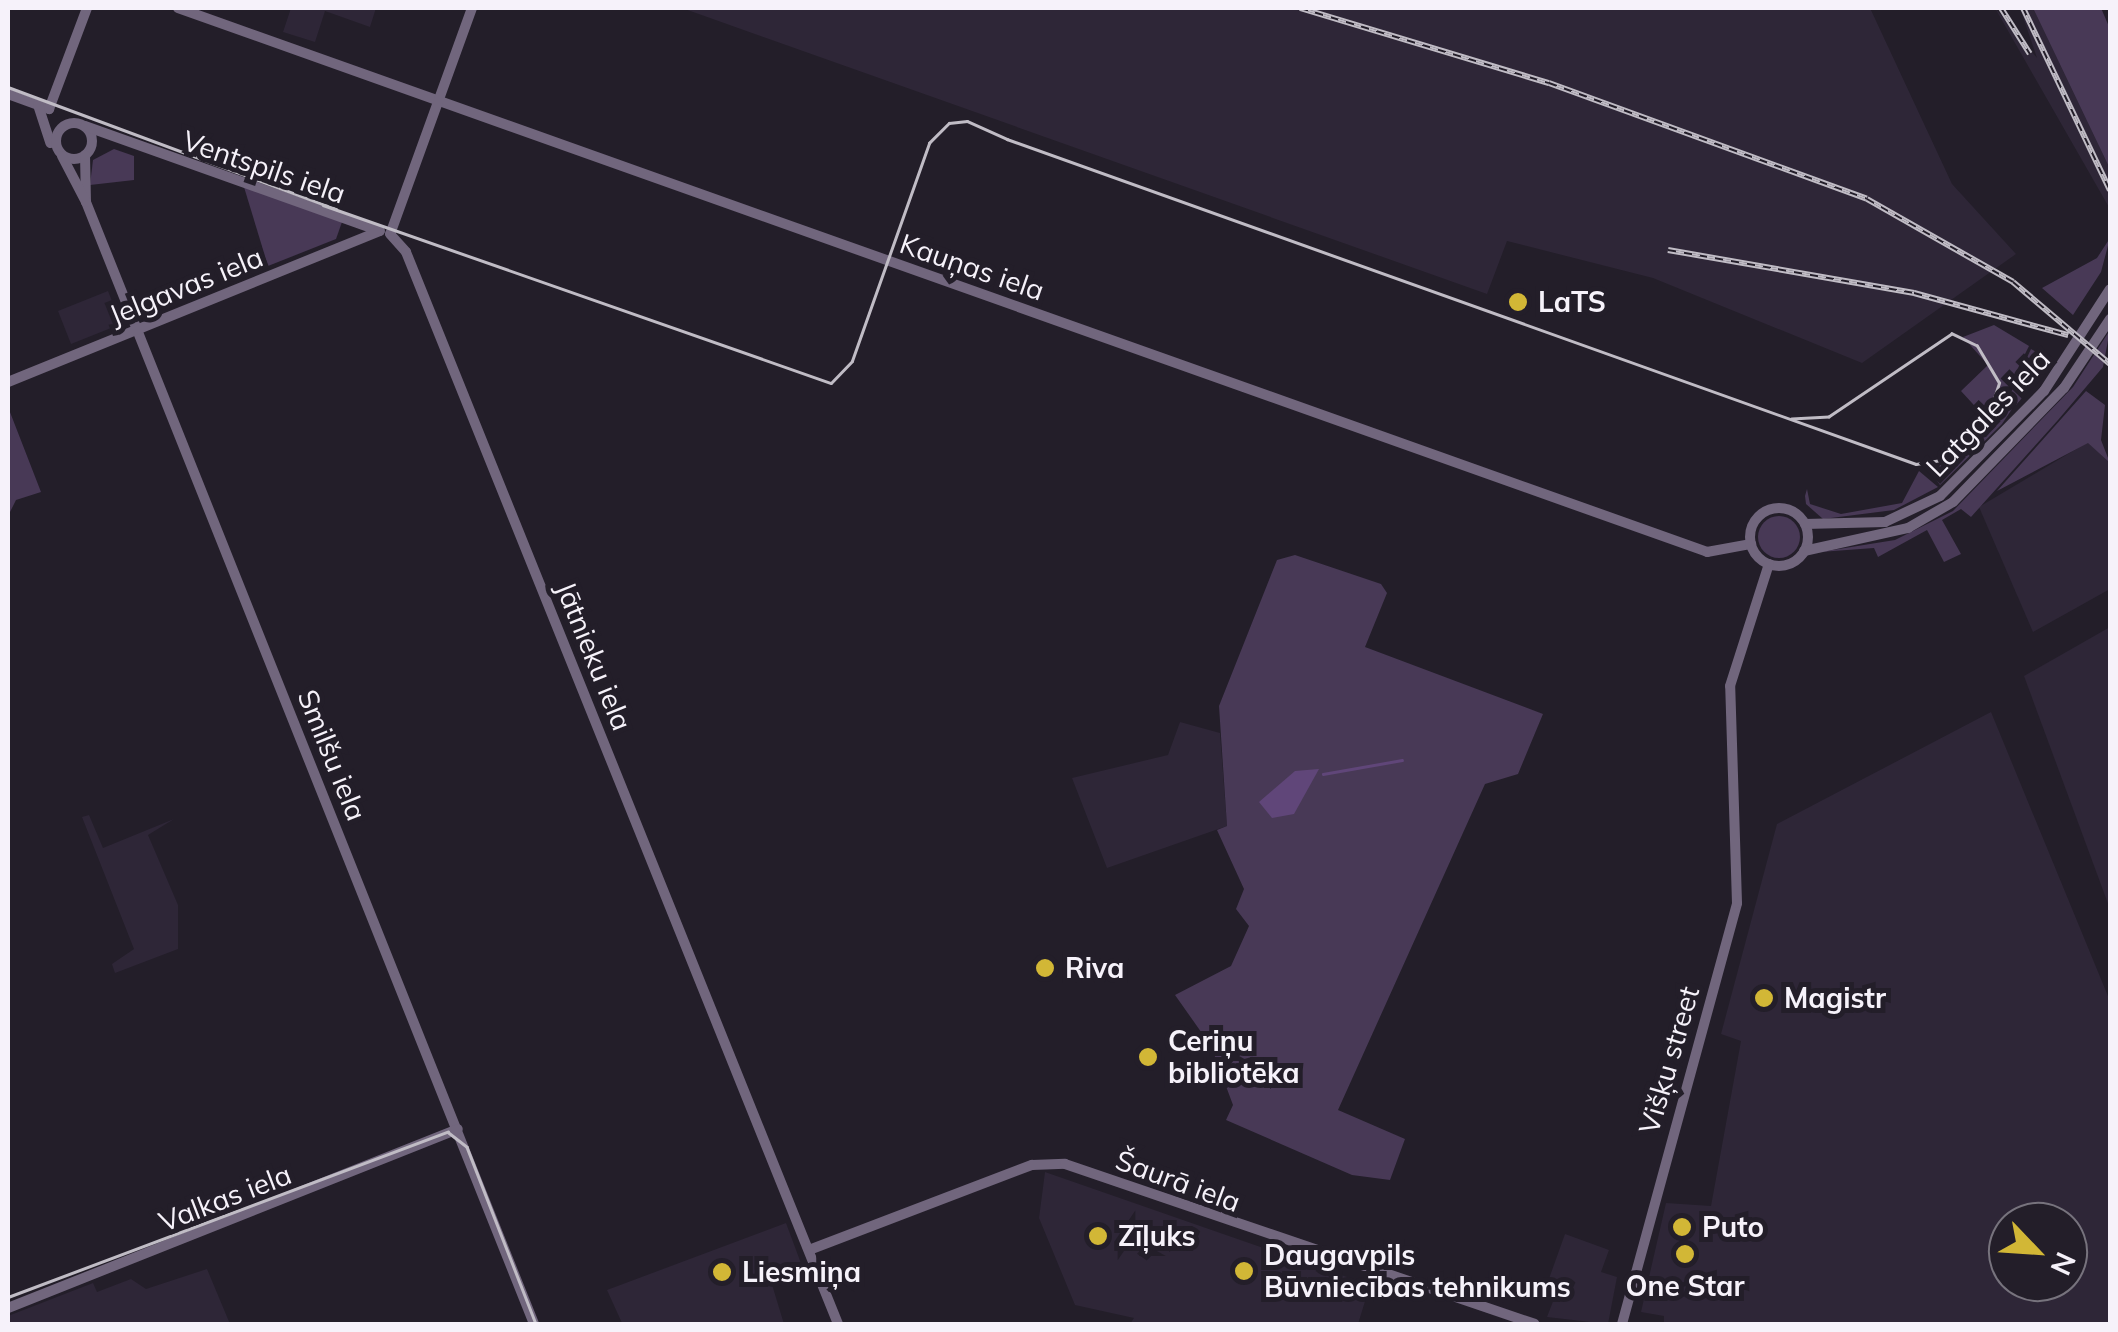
<!DOCTYPE html>
<meta charset="utf-8">
<style>
body{margin:0}
#map{position:relative;width:2118px;height:1332px;overflow:hidden;background:#231e29;font-family:Mulish,sans-serif}
div>[style]{position:absolute}
[style*='--x']{left:calc(var(--x)*1px);top:calc(var(--y)*1px);width:calc(var(--w)*1px);rotate:calc(var(--a)*1deg)}
.built>*{inset:0;background:#2e2637}
.green>*{inset:0;background:#483956}
.round{border-radius:50%}
.water>*{inset:0;background:#604679}
.stream>*{height:2.5px;margin:-1.25px;padding:0 1.25px;transform-origin:1.25px;border-radius:1.25px;background:#604679}
.minor>*{height:10px;margin:-5px;padding:0 5px;transform-origin:5px;border-radius:5px;background:#71667d}
.minor>.ring{margin:-5px;padding:0;box-sizing:content-box;background:none;border:10px solid #71667d;border-radius:50%}
.tram>*{height:2.5px;margin:-1.25px;padding:0 1.25px;transform-origin:1.25px;border-radius:1.25px;background:#c0bcc5}
.rail>*{height:6px;margin-top:-3px;transform-origin:0;background:repeating-linear-gradient(90deg,#231e29 0 8px,#c0bcc5 0 16px);box-sizing:border-box;border-block:2px solid #c0bcc5}
.dots>*{width:28px;height:28px;translate:-50% -50%;box-sizing:border-box;border:5px solid #231e29;border-radius:50%}
span{translate:-50% -50%;white-space:nowrap;text-align:center;line-height:1.15;-webkit-text-stroke:10px #231e29;paint-order:stroke}
.street-label{font-size:28px;color:#f6f2fa}
.poi-label{font-size:28px;color:#f6f2fa;font-weight:700}
.left{translate:0 -50%;text-align:left}
.frame{position:absolute;inset:0;border:10px solid #f6f2fa;pointer-events:none}
.north{position:absolute;left:1988px;top:1202px;width:100px;height:100px;box-sizing:border-box;background:#231e29;border:2px solid #77737d;border-radius:50%;rotate:115deg;font-size:28px;font-weight:700;line-height:40px;text-align:center;color:#f6f2fa}
.north::after{content:'';display:block;margin:auto;width:35px;height:45px;background:#d2b736;clip-path:polygon(50% 0,100% 100%,50% 72%,0 100%)}
</style>
<div id="map">
<div class="built">
<i style="clip-path:polygon(291px 8px,376px 8px,370px 27px,325px 11px,315px 42px,283px 32px)"></i>
<i style="clip-path:polygon(682px 8px,1870px 8px,1952px 184px,2016px 254px,1862px 363px,1653px 278px,1507px 241px,1487px 294px)"></i>
<i style="clip-path:polygon(1995px 8px,2037px 58px,2020px 8px,2033px 8px,2110px 169px,2110px 209px)"></i>
<i style="clip-path:polygon(108px 291px,121px 324px,71px 344px,58px 311px)"></i>
<i style="clip-path:polygon(2088px 442px,2110px 463px,2110px 589px,2033px 632px,1979px 507px)"></i>
<i style="clip-path:polygon(2110px 627px,2110px 909px,2024px 676px)"></i>
<i style="clip-path:polygon(evenodd,1991px 712px,2110px 1001px,2110px 1324px,1664px 1324px,1664px 1316px,1641px 1312px,1666px 1203px,1711px 1206px,1741px 1041px,1721px 1034px,1777px 824px,1991px 712px,2008px 1222px,2068px 1222px,2068px 1282px,2008px 1282px,2008px 1222px)"></i>
<i style="clip-path:polygon(1180px 722px,1220px 733px,1227px 826px,1107px 868px,1072px 778px,1168px 755px)"></i>
<i style="clip-path:polygon(89px 815px,103px 848px,174px 819px,148px 835px,178px 905px,178px 949px,115px 973px,112px 964px,134px 949px,82px 817px)"></i>
<i style="clip-path:polygon(1045px 1172px,1370px 1285px,1358px 1324px,1130px 1324px,1134px 1318px,1075px 1305px,1039px 1218px)"></i>
<i style="clip-path:polygon(786px 1223px,802px 1266px,770px 1278px,784px 1324px,622px 1323px,607px 1290px)"></i>
<i style="clip-path:polygon(1565px 1234px,1609px 1250px,1601px 1272px,1617px 1277px,1608px 1324px,1547px 1317px,1557px 1291px,1546px 1287px)"></i>
<i style="clip-path:polygon(207px 1269px,230px 1324px,8px 1324px,8px 1316px,93px 1283px,97px 1292px,131px 1279px,146px 1289px)"></i>
</div>
<div class="green">
<i style="clip-path:polygon(2033px 8px,2101px 8px,2110px 29px,2110px 169px)"></i>
<i style="clip-path:polygon(114px 149px,134px 156px,134px 180px,90px 185px,93px 160px)"></i>
<i style="clip-path:polygon(244px 187px,342px 222px,336px 239px,268px 266px)"></i>
<i style="clip-path:polygon(2110px 238px,2101px 272px,2073px 315px,2042px 288px,2097px 258px)"></i>
<i style="clip-path:polygon(1994px 325px,2029px 346px,1998px 408px,1983px 415px,1961px 391px,1988px 365px,1963px 337px)"></i>
<i style="clip-path:polygon(2110px 330px,2103px 367px,2058px 420px,1971px 517px,1961px 509px,1942px 520px,1961px 554px,1944px 562px,1927px 530px,1878px 557px,1874px 548px,1820px 552px,1895px 540px,1953px 511px,2073px 387px)"></i>
<i style="clip-path:polygon(2031px 349px,2053px 362px,2016px 405px,2009px 397px)"></i>
<i style="clip-path:polygon(2086px 391px,2105px 405px,2101px 440px,2110px 463px,2088px 443px,1997px 491px)"></i>
<i style="clip-path:polygon(2005px 401px,2012px 409px,2002px 424px,1940px 485px,1931px 472px,1987px 432px)"></i>
<i style="clip-path:polygon(8px 407px,41px 492px,16px 500px,8px 516px)"></i>
<i style="clip-path:polygon(1919px 471px,1938px 487px,1894px 510px,1823px 519px,1806px 504px,1805px 496px,1807px 489px,1810px 504px,1841px 514px,1902px 503px)"></i>
<i class="round" style="left:1758px;top:516px;width:42px;height:42px"></i>
<i style="clip-path:polygon(1295px 555px,1381px 584px,1387px 593px,1365px 647px,1543px 714px,1518px 774px,1485px 784px,1338px 1110px,1405px 1139px,1390px 1180px,1352px 1175px,1226px 1120px,1233px 1105px,1211px 1046px,1175px 995px,1231px 966px,1249px 926px,1236px 909px,1244px 889px,1217px 830px,1227px 826px,1219px 706px,1277px 560px)"></i>
</div>
<div class="water">
<i style="clip-path:polygon(1319px 769px,1294px 814px,1272px 818px,1259px 802px,1295px 771px)"></i>
</div>
<div class="stream">
<i style="--x:1323;--y:774;--w:80;--a:-10"></i>
</div>
<div class="minor">
<i style="--x:178;--y:8;--w:1623;--a:19.58"></i>
<i style="--x:1707;--y:552;--w:45;--a:-10.3"></i>
<i style="--x:472;--y:8;--w:240;--a:109.9"></i>
<i style="--x:390;--y:234;--w:24;--a:48"></i>
<i style="--x:406;--y:252;--w:1156;--a:68.05"></i>
<i style="--x:8;--y:94;--w:44;--a:20.1"></i>
<i style="--x:38;--y:105;--w:40;--a:72"></i>
<i style="--x:49;--y:109;--w:108;--a:-69.4"></i>
<i class="ring" style="left:56px;top:123px;width:26px;height:26px"></i>
<i style="--x:85;--y:126;--w:313;--a:19.6"></i>
<i style="--x:85;--y:155;--w:47;--a:88.8"></i>
<i style="--x:86;--y:202;--w:1208;--a:68.23"></i>
<i style="--x:62;--y:156;--w:52;--a:62.4"></i>
<i style="--x:8;--y:382;--w:401;--a:-22.1"></i>
<i class="ring" style="left:1750px;top:508px;width:48px;height:48px"></i>
<i style="--x:1805;--y:524;--w:80;--a:-1.4"></i>
<i style="--x:1885;--y:522;--w:61;--a:-25.3"></i>
<i style="--x:1940;--y:496;--w:148;--a:-45.3"></i>
<i style="--x:2044;--y:391;--w:121;--a:-57.1"></i>
<i style="--x:1804;--y:551;--w:107;--a:-12.5"></i>
<i style="--x:1908;--y:528;--w:52;--a:-30"></i>
<i style="--x:1953;--y:502;--w:159;--a:-45.8"></i>
<i style="--x:2064;--y:388;--w:83;--a:-56.3"></i>
<i style="--x:809;--y:1250;--w:239;--a:-20.9"></i>
<i style="--x:1032;--y:1165;--w:33;--a:-2"></i>
<i style="--x:1065;--y:1164;--w:496;--a:18.8"></i>
<i style="--x:8;--y:1308;--w:484;--a:-21.7"></i>
<i style="--x:1622;--y:1324;--w:436;--a:-74.7"></i>
<i style="--x:1737;--y:903;--w:217;--a:-91.8"></i>
<i style="--x:1730;--y:686;--w:128;--a:-72.3"></i>
</div>
<div class="tram">
<i style="--x:8;--y:87;--w:350;--a:20.4"></i>
<i style="--x:323;--y:205;--w:538;--a:19.31"></i>
<i style="--x:831;--y:383;--w:30;--a:-46"></i>
<i style="--x:852;--y:361;--w:231;--a:-70.5"></i>
<i style="--x:929;--y:143;--w:28;--a:-45"></i>
<i style="--x:949;--y:123;--w:18;--a:-6"></i>
<i style="--x:967;--y:121;--w:44;--a:24.2"></i>
<i style="--x:1007;--y:139;--w:965;--a:19.67"></i>
<i style="--x:1916;--y:464;--w:25;--a:-9"></i>
<i style="--x:1941;--y:460;--w:61;--a:-41"></i>
<i style="--x:1987;--y:420;--w:39;--a:-72"></i>
<i style="--x:1999;--y:383;--w:43;--a:-120.7"></i>
<i style="--x:1977;--y:346;--w:28;--a:-154"></i>
<i style="--x:1952;--y:334;--w:148;--a:146"></i>
<i style="--x:1829;--y:417;--w:37;--a:177"></i>
<i style="--x:8;--y:1297;--w:470;--a:-20.6"></i>
<i style="--x:448;--y:1132;--w:24;--a:38"></i>
<i style="--x:467;--y:1147;--w:190;--a:68.7"></i>
</div>
<div class="rail">
<i style="--x:1300;--y:8;--w:260;--a:16.8"></i>
<i style="--x:1549;--y:83;--w:338;--a:20"></i>
<i style="--x:1867;--y:199;--w:168;--a:29.6"></i>
<i style="--x:2013;--y:282;--w:127;--a:40.2"></i>
<i style="--x:2001;--y:8;--w:54;--a:57.8"></i>
<i style="--x:2023;--y:8;--w:202;--a:64.5"></i>
<i style="--x:1668;--y:250;--w:250;--a:9.9"></i>
<i style="--x:1914;--y:293;--w:160;--a:15.3"></i>
</div>
<div class="dots">
<i style="left:1518px;top:302px;background:#d2b736"></i>
<i style="left:1045px;top:968px;background:#d2b736"></i>
<i style="left:1764px;top:998px;background:#d2b736"></i>
<i style="left:1148px;top:1057px;background:#d2b736"></i>
<i style="left:1682px;top:1227px;background:#d2b736"></i>
<i style="left:1098px;top:1236px;background:#d2b736"></i>
<i style="left:1685px;top:1254px;background:#d2b736"></i>
<i style="left:1244px;top:1271px;background:#d2b736"></i>
<i style="left:722px;top:1272px;background:#d2b736"></i>
</div>
<div class="street-label">
<span style="left:264px;top:167px;rotate:19deg">Ventspils iela</span>
<span style="left:972px;top:267px;rotate:19deg">Kauņas iela</span>
<span style="left:186px;top:286px;rotate:-22deg">Jelgavas iela</span>
<span style="left:1988px;top:413px;rotate:-46deg">Latgales iela</span>
<span style="left:594px;top:656px;rotate:68deg">Jātnieku iela</span>
<span style="left:332px;top:755px;rotate:68deg">Smilšu iela</span>
<span style="left:1669px;top:1060px;rotate:-74deg">Višķu street</span>
<span style="left:1178px;top:1181px;rotate:20deg">Šaurā iela</span>
<span style="left:225px;top:1198px;rotate:-21deg">Valkas iela</span>
</div>
<div class="poi-label">
<span class="left" style="left:1538px;top:302px">LaTS</span>
<span class="left" style="left:1065px;top:968px">Riva</span>
<span class="left" style="left:1784px;top:998px">Magistr</span>
<span class="left" style="left:1168px;top:1057px">Ceriņu<br>bibliotēka</span>
<span class="left" style="left:1702px;top:1227px">Puto</span>
<span class="left" style="left:1118px;top:1236px">Zīļuks</span>
<span class="left" style="left:1264px;top:1271px">Daugavpils<br>Būvniecības tehnikums</span>
<span class="left" style="left:742px;top:1272px">Liesmiņa</span>
<span style="left:1685px;top:1286px">One Star</span>
</div>
<div class="frame"></div>
<div class="north">N</div>
</div>
